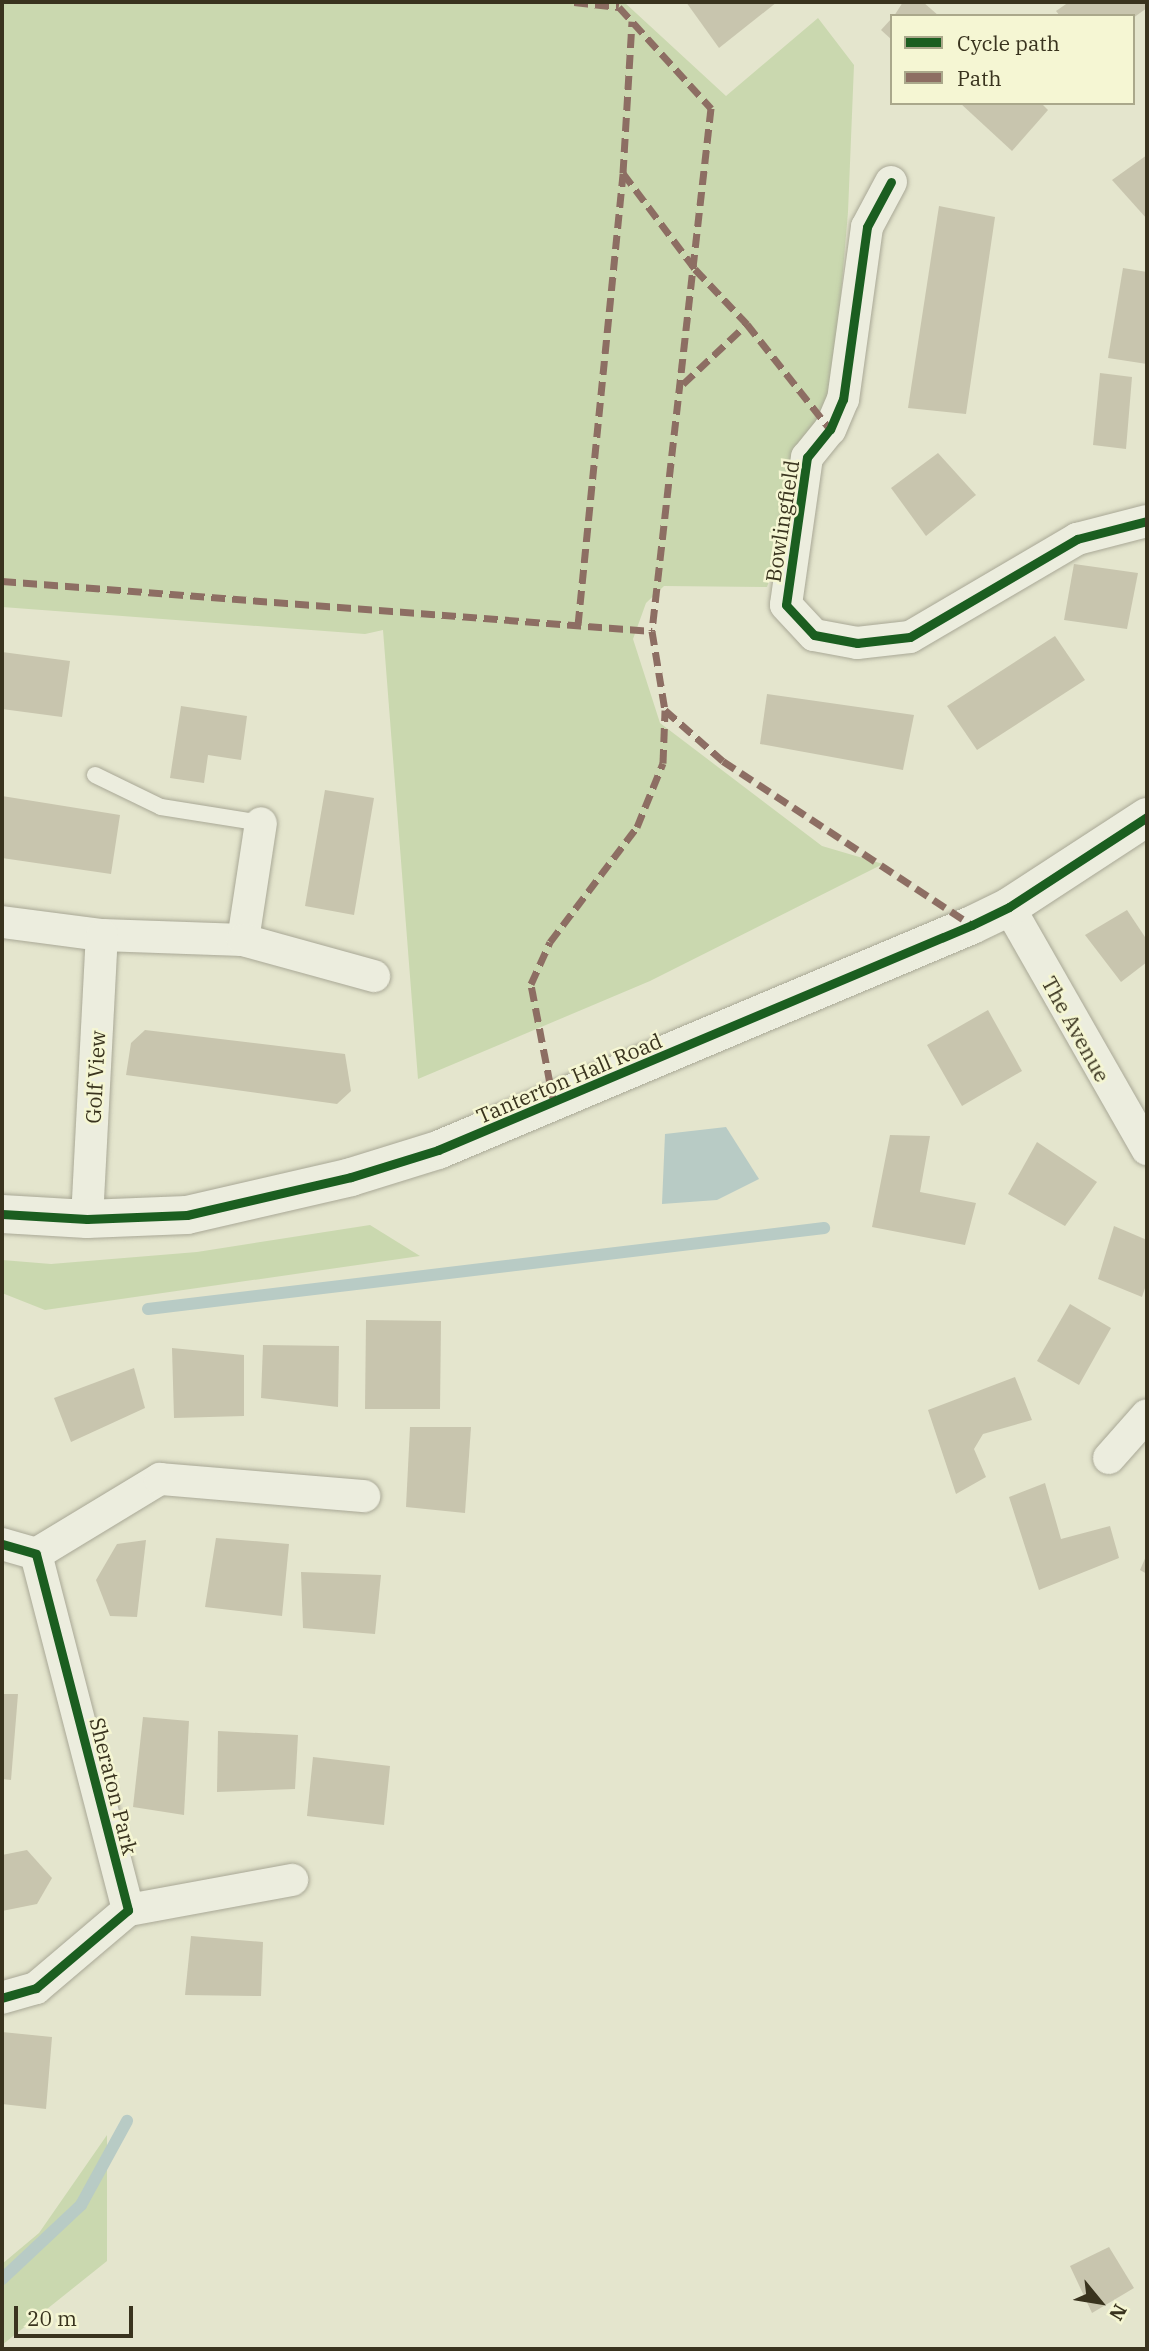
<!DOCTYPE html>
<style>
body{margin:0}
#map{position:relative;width:1149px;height:2351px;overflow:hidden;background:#e4e5cd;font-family:"IBM Plex Serif",serif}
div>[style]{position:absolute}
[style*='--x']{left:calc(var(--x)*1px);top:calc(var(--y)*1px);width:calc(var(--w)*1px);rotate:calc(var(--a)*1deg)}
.green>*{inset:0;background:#cad8af}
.water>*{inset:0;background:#b8cbc5}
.stream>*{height:12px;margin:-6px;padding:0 6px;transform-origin:6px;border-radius:6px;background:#b8cbc5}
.building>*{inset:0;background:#c8c5ae}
.roads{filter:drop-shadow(0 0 2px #a9a896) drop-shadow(0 0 2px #a9a896)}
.service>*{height:16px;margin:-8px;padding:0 8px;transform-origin:8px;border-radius:8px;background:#ecedde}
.minor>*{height:32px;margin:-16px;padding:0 16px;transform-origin:16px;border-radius:16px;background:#ecedde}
.tertiary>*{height:38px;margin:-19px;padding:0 19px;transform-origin:19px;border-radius:19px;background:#ecedde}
.quiet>*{height:7px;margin-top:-3.5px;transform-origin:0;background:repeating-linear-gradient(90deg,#8d6e63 0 14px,transparent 0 21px)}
.cycleway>*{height:9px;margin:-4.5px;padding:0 4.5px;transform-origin:4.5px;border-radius:4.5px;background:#1b5e20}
span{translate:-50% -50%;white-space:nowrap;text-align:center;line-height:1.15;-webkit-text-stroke:5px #f5f6d3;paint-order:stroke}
.street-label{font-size:21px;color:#39331e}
.frame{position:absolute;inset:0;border:4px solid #39331e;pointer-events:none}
.legend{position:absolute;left:890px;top:14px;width:245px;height:91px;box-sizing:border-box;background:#f5f6d3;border:2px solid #aaa88b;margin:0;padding:9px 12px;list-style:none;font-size:21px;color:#39331e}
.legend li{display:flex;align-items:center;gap:14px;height:35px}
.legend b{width:35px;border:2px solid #aaa88b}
.north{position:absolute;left:1065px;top:2267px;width:70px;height:70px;-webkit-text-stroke:5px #f5f6d3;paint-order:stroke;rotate:120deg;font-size:19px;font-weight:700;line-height:28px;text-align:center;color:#39331e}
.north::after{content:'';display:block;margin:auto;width:24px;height:32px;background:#39331e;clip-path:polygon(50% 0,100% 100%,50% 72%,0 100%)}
.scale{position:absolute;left:14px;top:2306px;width:119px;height:32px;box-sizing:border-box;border:4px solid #39331e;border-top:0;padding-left:9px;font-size:21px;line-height:24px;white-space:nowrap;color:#39331e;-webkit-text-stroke:5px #f5f6d3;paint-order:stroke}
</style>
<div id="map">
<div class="green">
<i style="clip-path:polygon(2px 2px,624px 2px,726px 96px,818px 18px,854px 65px,848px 212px,832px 398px,767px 587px,664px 586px,646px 603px,633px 639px,660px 723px,822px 846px,883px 864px,650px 981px,418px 1079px,383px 630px,365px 634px,2px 607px)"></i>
<i style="clip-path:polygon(370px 1225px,420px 1256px,45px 1310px,2px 1293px,2px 1260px,51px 1264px,197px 1252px)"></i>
<i style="clip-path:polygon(107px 2135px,107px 2261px,2px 2345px,2px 2264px,39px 2233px)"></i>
</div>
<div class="water">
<i style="clip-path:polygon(726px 1127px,759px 1179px,717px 1200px,662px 1204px,665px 1134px)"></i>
</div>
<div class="stream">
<i style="--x:148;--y:1309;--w:681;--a:-6.83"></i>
<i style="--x:2;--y:2279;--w:108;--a:-43.1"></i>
<i style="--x:81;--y:2205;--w:96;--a:-61.3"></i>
</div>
<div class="building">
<i style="clip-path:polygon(686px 2px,777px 2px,719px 48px)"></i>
<i style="clip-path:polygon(903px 2px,923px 2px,939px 16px,894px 16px)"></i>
<i style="clip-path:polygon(1069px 2px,1147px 2px,1147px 8px,1133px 18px,1060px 16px,1056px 11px)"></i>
<i style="clip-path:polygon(892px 18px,892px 40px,881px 30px)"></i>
<i style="clip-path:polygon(960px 103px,1041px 103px,1048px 110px,1012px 151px)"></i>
<i style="clip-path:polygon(1147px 155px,1147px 219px,1112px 180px)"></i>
<i style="clip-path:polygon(939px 206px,995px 217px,966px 414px,908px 408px)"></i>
<i style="clip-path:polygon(1123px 268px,1147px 272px,1147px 364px,1108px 358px)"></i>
<i style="clip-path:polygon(1100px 373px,1132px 377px,1126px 449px,1093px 445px)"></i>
<i style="clip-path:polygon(938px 453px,976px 495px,926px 536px,891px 488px)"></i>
<i style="clip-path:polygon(1074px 564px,1138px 573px,1127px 629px,1064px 620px)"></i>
<i style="clip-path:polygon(1055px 636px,1085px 680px,977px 750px,947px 706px)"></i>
<i style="clip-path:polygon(2px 652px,70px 661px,62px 717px,2px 709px)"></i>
<i style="clip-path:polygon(767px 694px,914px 715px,903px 770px,760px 744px)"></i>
<i style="clip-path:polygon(181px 706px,247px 716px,241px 760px,208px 755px,204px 783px,170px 778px)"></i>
<i style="clip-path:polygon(325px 790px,374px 798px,354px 915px,305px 906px)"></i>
<i style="clip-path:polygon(2px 796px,120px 815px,111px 874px,2px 858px)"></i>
<i style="clip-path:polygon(1127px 910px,1147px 940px,1147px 962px,1121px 982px,1085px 935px)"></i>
<i style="clip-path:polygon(988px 1010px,1022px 1071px,962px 1106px,927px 1045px)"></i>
<i style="clip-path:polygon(145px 1030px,345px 1054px,351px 1091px,337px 1104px,126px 1075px,131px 1043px)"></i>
<i style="clip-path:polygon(890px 1135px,930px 1136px,920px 1192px,976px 1203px,965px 1245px,872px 1227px)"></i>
<i style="clip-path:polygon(1037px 1142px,1097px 1182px,1065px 1226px,1008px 1194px)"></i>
<i style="clip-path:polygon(1114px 1226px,1147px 1240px,1147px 1282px,1142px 1297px,1098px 1279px)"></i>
<i style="clip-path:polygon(1070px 1304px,1111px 1328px,1079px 1385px,1037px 1361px)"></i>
<i style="clip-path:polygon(366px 1320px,441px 1321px,440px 1409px,365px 1409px)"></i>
<i style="clip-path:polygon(263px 1345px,339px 1346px,338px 1407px,261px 1398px)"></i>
<i style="clip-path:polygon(172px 1348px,244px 1355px,244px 1416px,174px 1418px)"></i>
<i style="clip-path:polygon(134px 1368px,145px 1408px,71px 1442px,54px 1398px)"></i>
<i style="clip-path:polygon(1015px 1377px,1032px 1420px,983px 1434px,974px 1449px,986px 1477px,956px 1494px,928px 1410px)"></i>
<i style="clip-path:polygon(410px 1427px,471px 1427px,465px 1513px,406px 1507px)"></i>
<i style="clip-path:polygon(1045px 1483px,1061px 1539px,1110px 1526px,1119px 1558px,1039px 1590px,1009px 1497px)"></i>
<i style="clip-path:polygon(216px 1538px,289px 1544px,282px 1616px,205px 1607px)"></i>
<i style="clip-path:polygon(146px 1540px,137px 1617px,110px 1616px,96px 1580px,117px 1544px)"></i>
<i style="clip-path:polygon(1147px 1554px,1147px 1574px,1140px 1570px)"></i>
<i style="clip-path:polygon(301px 1572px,381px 1575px,375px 1634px,303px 1628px)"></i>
<i style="clip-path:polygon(2px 1694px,18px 1694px,11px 1780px,2px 1779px)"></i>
<i style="clip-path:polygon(143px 1717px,189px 1721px,184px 1815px,133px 1807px)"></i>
<i style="clip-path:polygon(218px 1731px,298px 1735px,295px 1789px,217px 1792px)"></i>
<i style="clip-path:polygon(313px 1757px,390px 1766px,384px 1825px,307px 1816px)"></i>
<i style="clip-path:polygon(27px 1850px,52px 1878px,37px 1904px,2px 1911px,2px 1855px)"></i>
<i style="clip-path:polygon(191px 1936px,263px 1942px,261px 1996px,185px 1995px)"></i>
<i style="clip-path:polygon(2px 2032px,52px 2037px,46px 2109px,2px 2104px)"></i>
<i style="clip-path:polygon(1109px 2247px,1134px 2288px,1092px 2313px,1070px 2266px)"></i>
</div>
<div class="roads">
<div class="service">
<i style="--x:95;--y:775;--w:73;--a:25.9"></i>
<i style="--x:161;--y:807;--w:101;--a:9.1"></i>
</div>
<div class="minor">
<i style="--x:891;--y:182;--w:51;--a:118.1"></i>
<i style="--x:867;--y:227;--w:174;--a:97.9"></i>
<i style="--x:843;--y:399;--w:33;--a:113"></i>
<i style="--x:830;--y:429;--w:36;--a:129"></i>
<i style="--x:807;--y:457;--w:149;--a:98.1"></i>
<i style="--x:786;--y:605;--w:41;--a:47"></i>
<i style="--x:814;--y:635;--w:44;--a:10.5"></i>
<i style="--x:857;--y:643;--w:53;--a:-6.5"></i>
<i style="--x:910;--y:637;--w:194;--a:-30.4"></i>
<i style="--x:1077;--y:539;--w:72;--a:-14.4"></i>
<i style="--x:1009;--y:907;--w:279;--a:60.3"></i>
<i style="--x:2;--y:922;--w:101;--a:7.4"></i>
<i style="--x:102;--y:935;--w:141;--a:2"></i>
<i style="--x:243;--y:940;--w:118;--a:-81.3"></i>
<i style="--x:243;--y:940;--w:136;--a:15.4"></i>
<i style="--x:87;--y:1219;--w:284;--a:-87"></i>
<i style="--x:1109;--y:1458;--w:57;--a:-48.5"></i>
<i style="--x:2;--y:1544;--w:35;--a:16"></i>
<i style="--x:36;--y:1554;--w:368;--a:75.5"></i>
<i style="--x:128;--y:1910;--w:121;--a:139.7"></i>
<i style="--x:36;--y:1988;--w:35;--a:164"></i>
<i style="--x:36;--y:1554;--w:145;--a:-31.2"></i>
<i style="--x:160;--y:1479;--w:205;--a:4.8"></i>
<i style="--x:128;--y:1910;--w:167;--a:-10.4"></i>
</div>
<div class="tertiary">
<i style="--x:2;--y:1214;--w:85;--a:3.4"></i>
<i style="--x:87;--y:1219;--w:100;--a:-2.3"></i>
<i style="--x:187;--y:1215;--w:168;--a:-13"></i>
<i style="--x:351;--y:1177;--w:91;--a:-17.2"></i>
<i style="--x:438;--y:1150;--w:579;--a:-22.85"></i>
<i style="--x:972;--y:925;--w:41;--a:-25.9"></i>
<i style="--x:1009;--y:907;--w:165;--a:-33.1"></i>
</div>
</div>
<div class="quiet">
<i style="--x:574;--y:2;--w:45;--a:6.3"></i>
<i style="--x:619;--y:7;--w:137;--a:47.7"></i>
<i style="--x:711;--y:108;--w:526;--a:96.44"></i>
<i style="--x:652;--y:631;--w:80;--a:80.7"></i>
<i style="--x:665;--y:710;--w:77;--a:41.3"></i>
<i style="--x:723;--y:761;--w:298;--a:33.4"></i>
<i style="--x:623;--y:173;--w:120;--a:53.1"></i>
<i style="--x:695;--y:269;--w:76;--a:46.6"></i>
<i style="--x:747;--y:324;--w:134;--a:51.7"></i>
<i style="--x:683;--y:384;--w:88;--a:-43.2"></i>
<i style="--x:2;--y:581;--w:652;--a:4.4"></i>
<i style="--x:578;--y:625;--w:454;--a:-84.3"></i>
<i style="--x:623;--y:173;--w:152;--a:-86.6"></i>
<i style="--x:554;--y:1104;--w:122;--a:-100.9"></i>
<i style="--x:531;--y:984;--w:46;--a:-65.7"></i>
<i style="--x:550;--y:942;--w:144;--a:-52.9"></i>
<i style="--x:637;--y:827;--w:69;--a:-67.9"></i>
<i style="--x:663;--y:763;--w:53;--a:-87.8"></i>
</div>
<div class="cycleway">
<i style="--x:891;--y:182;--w:51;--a:118.1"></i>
<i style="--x:867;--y:227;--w:174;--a:97.9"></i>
<i style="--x:843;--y:399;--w:33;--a:113"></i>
<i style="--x:830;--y:429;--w:36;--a:129"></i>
<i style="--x:807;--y:457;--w:149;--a:98.1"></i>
<i style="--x:786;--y:605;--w:41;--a:47"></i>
<i style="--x:814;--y:635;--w:44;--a:10.5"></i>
<i style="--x:857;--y:643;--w:53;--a:-6.5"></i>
<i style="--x:910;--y:637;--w:194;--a:-30.4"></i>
<i style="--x:1077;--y:539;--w:72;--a:-14.4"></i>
<i style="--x:2;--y:1214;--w:85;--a:3.4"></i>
<i style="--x:87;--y:1219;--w:100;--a:-2.3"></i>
<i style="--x:187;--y:1215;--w:168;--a:-13"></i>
<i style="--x:351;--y:1177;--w:91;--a:-17.2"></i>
<i style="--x:438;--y:1150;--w:579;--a:-22.85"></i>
<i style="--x:972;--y:925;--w:41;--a:-25.9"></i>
<i style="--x:1009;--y:907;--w:165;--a:-33.1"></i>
<i style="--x:2;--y:1544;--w:35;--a:16"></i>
<i style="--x:36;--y:1554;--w:368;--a:75.5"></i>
<i style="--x:128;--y:1910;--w:121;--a:139.7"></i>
<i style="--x:36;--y:1988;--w:35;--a:164"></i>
</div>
<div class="street-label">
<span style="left:782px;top:521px;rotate:-81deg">Bowlingfield</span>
<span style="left:1076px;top:1029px;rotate:61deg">The Avenue</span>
<span style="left:95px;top:1077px;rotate:-87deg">Golf View</span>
<span style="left:569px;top:1078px;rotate:-23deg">Tanterton Hall Road</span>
<span style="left:114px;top:1786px;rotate:76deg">Sheraton Park</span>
</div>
<div class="frame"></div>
<ul class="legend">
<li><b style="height:9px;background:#1b5e20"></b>Cycle path</li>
<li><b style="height:9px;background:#8d6e63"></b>Path</li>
</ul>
<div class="north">N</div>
<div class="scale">20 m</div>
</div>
